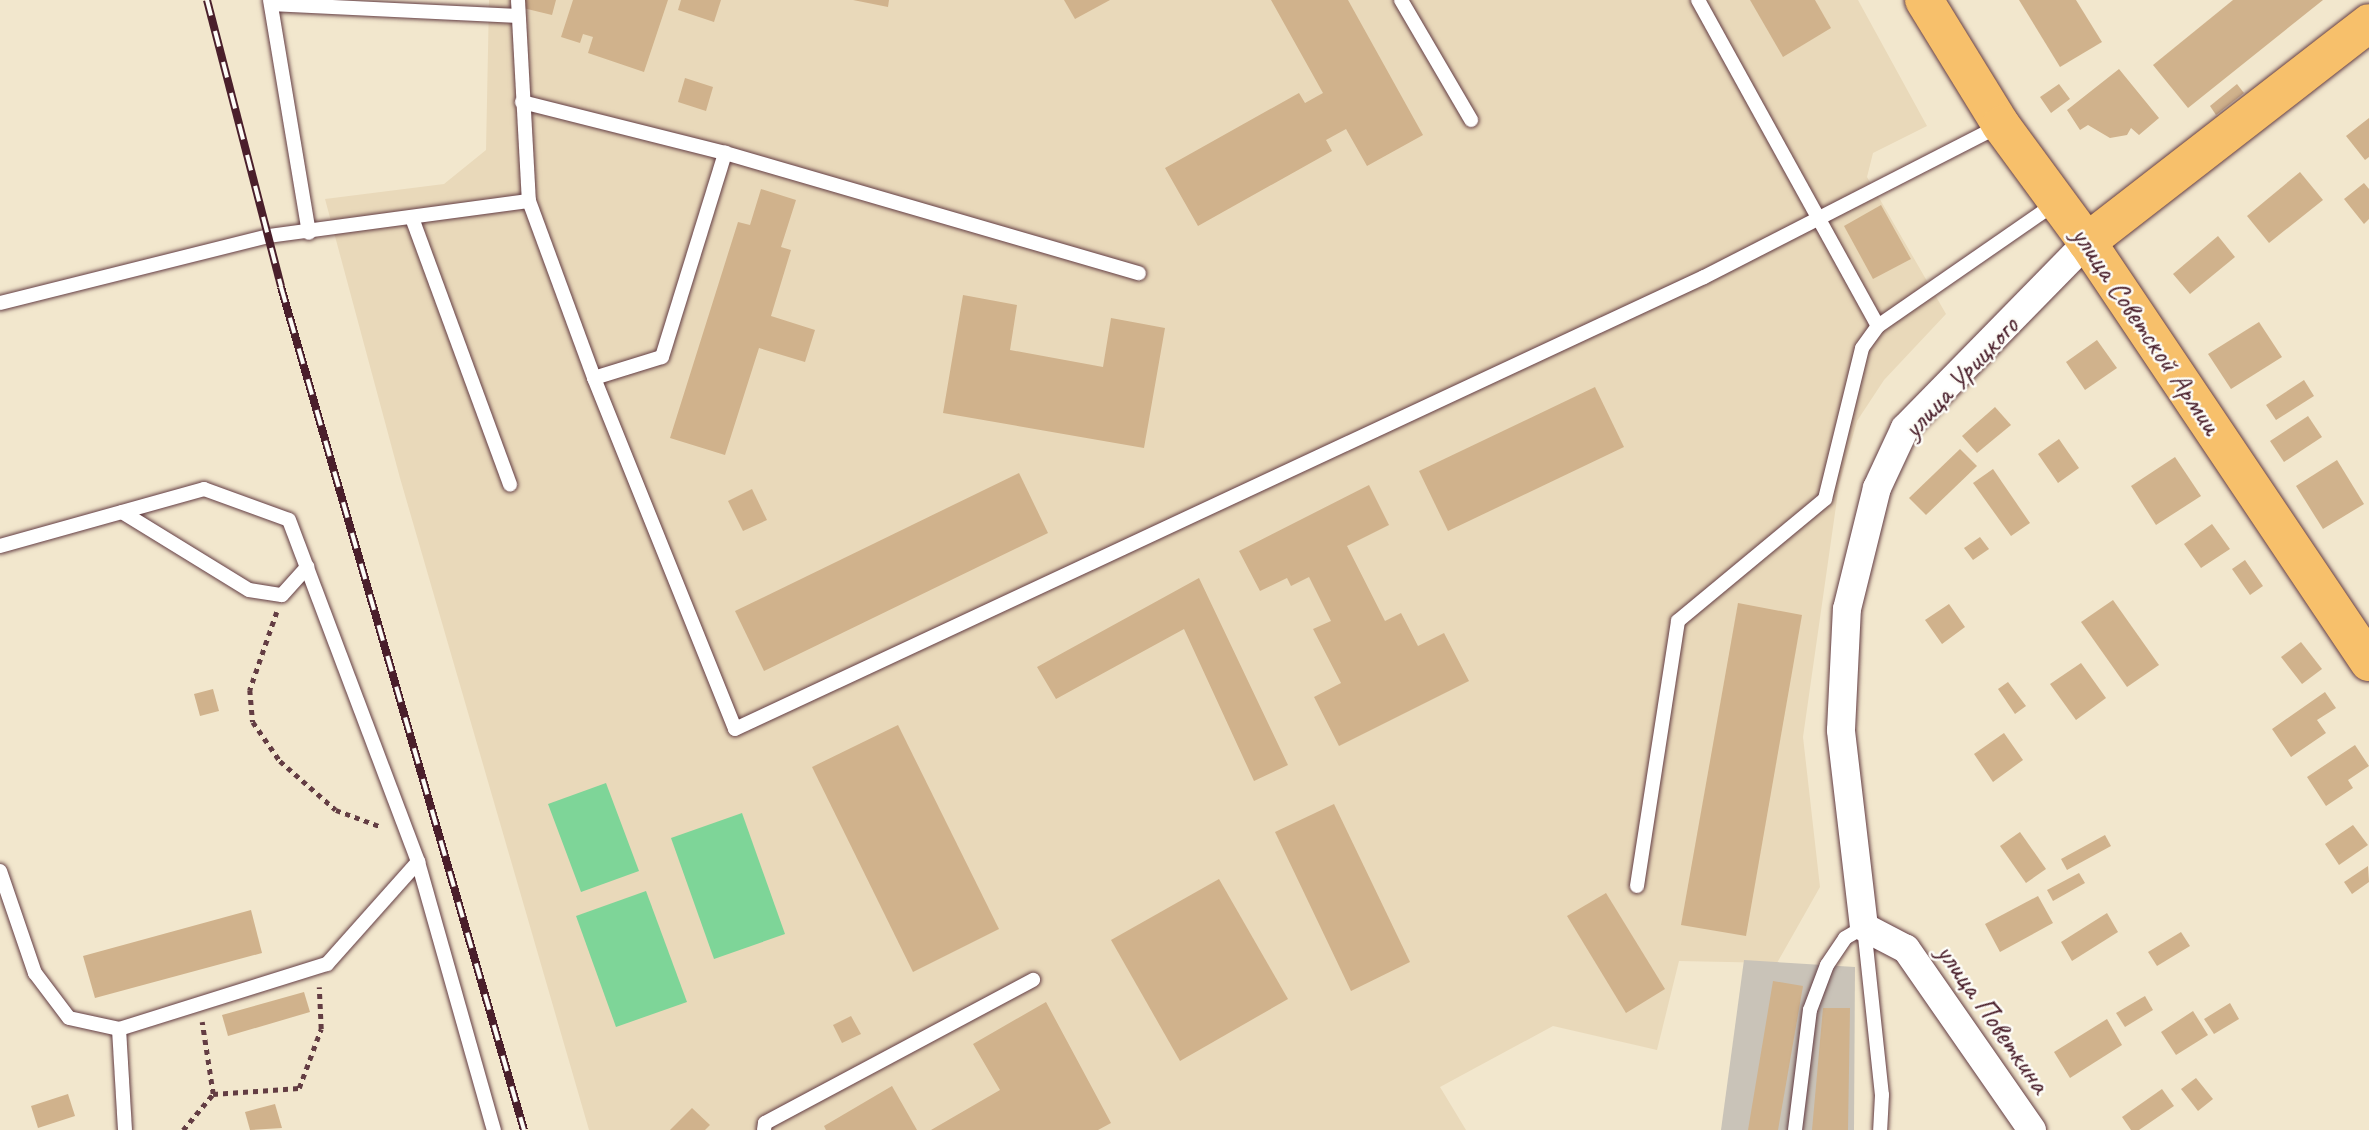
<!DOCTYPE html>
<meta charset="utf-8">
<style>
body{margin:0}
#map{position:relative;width:2369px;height:1130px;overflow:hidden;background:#f2e7cd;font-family:Caveat,sans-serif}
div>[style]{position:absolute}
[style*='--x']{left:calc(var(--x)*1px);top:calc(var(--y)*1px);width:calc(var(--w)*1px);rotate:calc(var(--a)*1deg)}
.built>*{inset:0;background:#e9d9ba}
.industrial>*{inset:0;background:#c9c3b8}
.green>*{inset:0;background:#7ed598}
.building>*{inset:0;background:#d0b28c}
.path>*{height:4.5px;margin-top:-2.25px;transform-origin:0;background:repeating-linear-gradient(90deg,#633d43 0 5px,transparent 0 10px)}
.roads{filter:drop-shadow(0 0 2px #633d43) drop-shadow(0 0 2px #633d43)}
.lane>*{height:14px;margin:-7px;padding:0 7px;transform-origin:7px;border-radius:7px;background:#fff}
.street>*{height:28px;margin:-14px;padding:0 14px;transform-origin:14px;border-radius:14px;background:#fff}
.primary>*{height:38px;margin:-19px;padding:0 19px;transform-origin:19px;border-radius:19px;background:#f7c06b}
.rail>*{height:8px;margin-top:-4px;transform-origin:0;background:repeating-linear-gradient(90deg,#fdfcf7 0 16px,#4a1f2b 0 32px);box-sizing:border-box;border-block:2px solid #4a1f2b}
span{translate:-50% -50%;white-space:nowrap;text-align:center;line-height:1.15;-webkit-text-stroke:5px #fdfcf7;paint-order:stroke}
.street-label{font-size:30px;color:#4a1f2b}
</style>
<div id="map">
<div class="built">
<i style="clip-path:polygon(489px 0,1858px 0,1927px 126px,1873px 153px,1867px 177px,1946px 314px,1884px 380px,1857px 421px,1839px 485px,1803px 737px,1820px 887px,1777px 963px,1679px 961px,1657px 1050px,1553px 1026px,1440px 1087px,1466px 1130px,589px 1130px,400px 478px,325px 199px,444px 184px,486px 150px)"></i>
</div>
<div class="industrial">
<i style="clip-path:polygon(1744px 960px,1855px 967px,1854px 1130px,1721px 1130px)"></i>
</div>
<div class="green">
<i style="clip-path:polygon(606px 783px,639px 871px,581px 892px,548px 804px)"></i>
<i style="clip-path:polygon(742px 813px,785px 934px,714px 959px,671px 838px)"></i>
<i style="clip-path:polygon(646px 891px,687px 1002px,616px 1027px,576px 916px)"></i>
</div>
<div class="building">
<i style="clip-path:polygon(525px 0,556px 0,552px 15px,523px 8px)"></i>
<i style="clip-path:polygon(573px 0,668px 0,644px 72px,588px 53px,593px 37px,583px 34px,580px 43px,561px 37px)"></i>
<i style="clip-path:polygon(681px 0,721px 0,714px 22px,678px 10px)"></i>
<i style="clip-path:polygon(853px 0,889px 0,888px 7px)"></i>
<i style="clip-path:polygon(1064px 0,1110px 0,1075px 19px)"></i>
<i style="clip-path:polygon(1271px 0,1348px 0,1423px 135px,1367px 166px,1346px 129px,1326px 140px,1332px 151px,1198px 226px,1165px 168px,1299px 93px,1305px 103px,1323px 93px)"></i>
<i style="clip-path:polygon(1750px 0,1815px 0,1831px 28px,1783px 57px)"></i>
<i style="clip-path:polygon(2019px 0,2076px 0,2102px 42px,2060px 67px)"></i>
<i style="clip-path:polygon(2233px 0,2323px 0,2188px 108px,2153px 65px)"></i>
<i style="clip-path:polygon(2119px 69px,2159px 118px,2139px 135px,2131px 128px,2127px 135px,2110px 138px,2088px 125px,2080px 130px,2067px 110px)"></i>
<i style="clip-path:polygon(685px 78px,713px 87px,706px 111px,678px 102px)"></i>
<i style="clip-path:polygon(2059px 84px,2070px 99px,2051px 113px,2040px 97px)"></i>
<i style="clip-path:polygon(2237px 84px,2244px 93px,2216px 115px,2210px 106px)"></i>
<i style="clip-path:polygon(2369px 118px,2369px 157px,2365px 160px,2346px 136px)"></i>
<i style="clip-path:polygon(2300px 172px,2323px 200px,2269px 243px,2247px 216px)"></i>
<i style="clip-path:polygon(2364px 183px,2369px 189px,2369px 219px,2364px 224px,2344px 199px)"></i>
<i style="clip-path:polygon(761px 189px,796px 200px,781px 247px,791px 250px,771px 316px,815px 330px,805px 362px,759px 348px,725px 455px,670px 438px,738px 222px,750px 225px)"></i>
<i style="clip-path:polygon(1881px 205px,1911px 259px,1873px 279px,1844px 226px)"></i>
<i style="clip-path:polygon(2218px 236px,2235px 257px,2190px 294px,2173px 274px)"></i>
<i style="clip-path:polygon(963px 295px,1017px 305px,1010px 350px,1103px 367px,1111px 318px,1165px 328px,1144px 448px,943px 413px)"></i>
<i style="clip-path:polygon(2259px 322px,2282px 357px,2231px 389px,2208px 354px)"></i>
<i style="clip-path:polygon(2097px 340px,2117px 368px,2085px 390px,2066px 362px)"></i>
<i style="clip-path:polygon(2304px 380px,2314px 396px,2276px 420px,2266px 405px)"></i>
<i style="clip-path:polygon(1595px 387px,1624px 447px,1448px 531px,1419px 471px)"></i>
<i style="clip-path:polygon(1995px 407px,2011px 425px,1977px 453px,1962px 436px)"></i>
<i style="clip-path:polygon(2308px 416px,2322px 437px,2284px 462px,2270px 441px)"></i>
<i style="clip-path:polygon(2059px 439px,2079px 468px,2058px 483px,2038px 454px)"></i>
<i style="clip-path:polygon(1960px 449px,1977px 466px,1926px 515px,1909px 498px)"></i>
<i style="clip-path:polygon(2175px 457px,2201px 496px,2156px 525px,2131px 486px)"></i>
<i style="clip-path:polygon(2337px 460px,2364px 504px,2323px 529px,2296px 486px)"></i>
<i style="clip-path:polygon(1993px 469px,2030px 523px,2011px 536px,1973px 483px)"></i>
<i style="clip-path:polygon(1019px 473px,1048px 533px,764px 671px,735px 611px)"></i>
<i style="clip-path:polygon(1369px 485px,1389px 525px,1347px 546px,1385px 621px,1401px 613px,1418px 646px,1444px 633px,1469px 681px,1339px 746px,1314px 697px,1341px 683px,1313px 629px,1331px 621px,1309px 577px,1291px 586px,1287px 578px,1260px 591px,1239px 551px)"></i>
<i style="clip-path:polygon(752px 489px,767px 520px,743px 531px,728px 501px)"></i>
<i style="clip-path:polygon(2212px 524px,2230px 549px,2201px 568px,2184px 544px)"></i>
<i style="clip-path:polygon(1980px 537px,1989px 549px,1973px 560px,1964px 548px)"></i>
<i style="clip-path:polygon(2245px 560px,2263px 586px,2250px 595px,2232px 569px)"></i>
<i style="clip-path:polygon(1199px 578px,1288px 765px,1254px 781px,1184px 629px,1056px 699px,1037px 667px)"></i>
<i style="clip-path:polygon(2113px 600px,2159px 665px,2127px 687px,2081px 622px)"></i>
<i style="clip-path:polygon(1738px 603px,1802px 615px,1746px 936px,1681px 925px)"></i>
<i style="clip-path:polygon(1949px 604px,1965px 627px,1942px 644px,1925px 620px)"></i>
<i style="clip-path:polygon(2301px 642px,2322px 669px,2302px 684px,2281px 657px)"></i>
<i style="clip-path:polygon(2081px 663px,2106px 698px,2076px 720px,2050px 684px)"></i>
<i style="clip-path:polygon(2008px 682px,2026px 706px,2015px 714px,1998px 689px)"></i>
<i style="clip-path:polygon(213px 689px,219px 711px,200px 716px,194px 694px)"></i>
<i style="clip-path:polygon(2325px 692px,2336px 708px,2317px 720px,2326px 733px,2291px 757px,2272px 729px)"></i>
<i style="clip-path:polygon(898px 725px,999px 929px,913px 972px,812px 767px)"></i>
<i style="clip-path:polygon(2004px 733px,2023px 760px,1993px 782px,1974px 754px)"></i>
<i style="clip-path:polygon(2355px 745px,2369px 766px,2348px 780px,2353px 788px,2326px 806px,2307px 777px)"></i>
<i style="clip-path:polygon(1334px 804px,1410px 962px,1351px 991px,1275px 832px)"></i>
<i style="clip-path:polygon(2353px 825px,2368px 845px,2339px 865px,2325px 844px)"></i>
<i style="clip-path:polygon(2020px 832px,2046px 869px,2026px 883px,2000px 846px)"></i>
<i style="clip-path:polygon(2105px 835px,2111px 846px,2067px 870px,2061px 859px)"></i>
<i style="clip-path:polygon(2368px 866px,2369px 882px,2352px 894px,2344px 882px)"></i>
<i style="clip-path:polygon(2079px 873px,2085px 883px,2053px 901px,2047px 890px)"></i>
<i style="clip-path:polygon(1219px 879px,1288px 999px,1180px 1061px,1111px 940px)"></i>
<i style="clip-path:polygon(1606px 893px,1665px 989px,1626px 1013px,1567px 916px)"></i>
<i style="clip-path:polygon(2038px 896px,2053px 923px,2000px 952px,1985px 924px)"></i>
<i style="clip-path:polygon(251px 910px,262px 953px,95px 998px,83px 956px)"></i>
<i style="clip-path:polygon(2107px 913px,2118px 932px,2072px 961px,2061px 942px)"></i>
<i style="clip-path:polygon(2181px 932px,2190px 946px,2157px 966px,2148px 952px)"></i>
<i style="clip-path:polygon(1773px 981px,1803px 986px,1778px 1130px,1748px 1130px)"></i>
<i style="clip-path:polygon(304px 992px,310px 1012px,228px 1036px,222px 1015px)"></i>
<i style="clip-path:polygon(2145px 996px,2153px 1010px,2125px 1027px,2116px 1013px)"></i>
<i style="clip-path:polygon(1046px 1002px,1111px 1123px,1098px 1130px,931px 1130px,1000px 1090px,973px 1044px)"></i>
<i style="clip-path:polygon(2230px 1003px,2239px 1019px,2214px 1034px,2204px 1019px)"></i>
<i style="clip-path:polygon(1823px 1008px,1850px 1008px,1848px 1130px,1812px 1130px)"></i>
<i style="clip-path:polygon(2193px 1011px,2208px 1035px,2176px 1055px,2161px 1032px)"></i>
<i style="clip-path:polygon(851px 1016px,861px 1034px,842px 1043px,833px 1025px)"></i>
<i style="clip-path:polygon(2107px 1019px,2122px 1045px,2070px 1078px,2054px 1052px)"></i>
<i style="clip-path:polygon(2196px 1078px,2213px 1099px,2198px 1111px,2181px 1089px)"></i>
<i style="clip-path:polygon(892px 1086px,917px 1130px,826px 1130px,824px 1126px)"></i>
<i style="clip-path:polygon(2162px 1089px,2174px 1106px,2139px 1130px,2131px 1130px,2122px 1117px)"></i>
<i style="clip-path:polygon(68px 1094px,75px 1116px,38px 1128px,31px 1106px)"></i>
<i style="clip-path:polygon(275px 1104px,282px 1128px,250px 1130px,245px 1112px)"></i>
<i style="clip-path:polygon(692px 1108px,710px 1125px,705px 1130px,670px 1130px)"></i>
</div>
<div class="path">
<i style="--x:277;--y:612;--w:83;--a:109.1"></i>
<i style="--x:250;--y:690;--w:32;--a:85"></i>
<i style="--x:253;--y:722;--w:47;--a:55.3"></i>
<i style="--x:280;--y:761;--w:74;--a:41.2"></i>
<i style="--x:336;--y:810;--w:49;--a:20.3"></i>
<i style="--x:213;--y:1094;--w:86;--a:-4"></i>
<i style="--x:299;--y:1088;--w:63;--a:-69.6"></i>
<i style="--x:321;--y:1029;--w:42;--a:-92.7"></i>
<i style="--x:183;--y:1130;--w:47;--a:-50.2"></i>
<i style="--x:213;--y:1094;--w:73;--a:-98.7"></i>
</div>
<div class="roads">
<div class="lane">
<i style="--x:270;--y:0;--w:236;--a:80.5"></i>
<i style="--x:518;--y:0;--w:201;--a:86.9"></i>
<i style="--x:1401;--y:0;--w:139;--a:59.7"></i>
<i style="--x:1698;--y:0;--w:372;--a:61.1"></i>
<i style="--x:272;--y:4;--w:245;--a:2.8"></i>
<i style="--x:522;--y:102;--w:209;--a:14.1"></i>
<i style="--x:725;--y:153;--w:431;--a:16.2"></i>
<i style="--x:412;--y:218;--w:284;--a:69.8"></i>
<i style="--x:0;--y:303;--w:277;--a:-14"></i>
<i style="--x:269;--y:236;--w:262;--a:-7.7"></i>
<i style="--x:529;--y:201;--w:189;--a:69.8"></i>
<i style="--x:594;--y:378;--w:378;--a:68.1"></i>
<i style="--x:735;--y:729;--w:1069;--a:-25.01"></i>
<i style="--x:1704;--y:277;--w:331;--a:-27.1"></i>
<i style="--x:594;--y:378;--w:71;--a:-17.2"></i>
<i style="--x:662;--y:357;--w:214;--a:-72.8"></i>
<i style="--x:122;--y:512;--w:149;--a:31.6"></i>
<i style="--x:249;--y:590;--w:33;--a:9"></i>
<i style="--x:282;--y:595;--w:38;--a:-48"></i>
<i style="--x:0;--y:546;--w:212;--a:-15.6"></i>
<i style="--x:204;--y:489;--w:90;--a:20"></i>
<i style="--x:289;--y:520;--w:366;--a:69.3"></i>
<i style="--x:418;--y:862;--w:279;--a:74.2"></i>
<i style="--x:0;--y:871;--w:108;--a:71.1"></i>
<i style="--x:35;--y:973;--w:56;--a:52.9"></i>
<i style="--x:69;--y:1018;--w:51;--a:12.4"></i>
<i style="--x:119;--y:1029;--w:218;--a:-17.4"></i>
<i style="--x:327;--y:964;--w:137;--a:-48.3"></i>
<i style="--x:1637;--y:886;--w:268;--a:-81.2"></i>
<i style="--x:1678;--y:621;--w:191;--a:-39.7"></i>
<i style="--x:1825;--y:499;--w:155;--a:-76.2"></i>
<i style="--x:1862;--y:348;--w:27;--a:-54"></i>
<i style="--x:1878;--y:326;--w:218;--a:-34.7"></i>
<i style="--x:119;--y:1029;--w:101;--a:86.6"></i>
<i style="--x:764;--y:1130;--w:7;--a:-82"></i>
<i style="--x:765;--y:1123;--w:304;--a:-28.1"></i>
<i style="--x:1795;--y:1130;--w:121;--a:-82.9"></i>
<i style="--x:1810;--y:1010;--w:48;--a:-69.3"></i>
<i style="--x:1827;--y:965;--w:32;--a:-56"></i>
<i style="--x:1845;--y:938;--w:22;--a:-30"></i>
<i style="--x:1864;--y:927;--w:169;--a:83.9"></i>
<i style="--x:1882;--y:1095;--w:35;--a:93"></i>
</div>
<div class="street">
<i style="--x:2032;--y:1130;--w:221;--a:-124.8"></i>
<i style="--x:1906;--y:949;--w:47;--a:-152.4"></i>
<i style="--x:1864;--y:927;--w:198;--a:-96.7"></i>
<i style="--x:1841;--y:730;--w:121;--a:-87.2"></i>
<i style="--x:1847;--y:609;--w:125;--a:-76.1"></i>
<i style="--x:1877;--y:488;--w:66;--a:-65"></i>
<i style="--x:1905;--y:428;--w:260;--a:-45.6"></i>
</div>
<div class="primary">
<i style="--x:1924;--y:0;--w:147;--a:58.4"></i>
<i style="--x:2001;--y:125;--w:145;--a:53.7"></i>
<i style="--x:2087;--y:242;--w:506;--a:56.12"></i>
<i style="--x:2087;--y:242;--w:357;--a:-37.8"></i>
</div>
</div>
<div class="rail">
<i style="--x:207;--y:0;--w:296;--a:75.5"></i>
<i style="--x:281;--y:287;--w:877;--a:73.92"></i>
</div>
<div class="street-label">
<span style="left:2147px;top:330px;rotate:56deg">улица Советской Армии</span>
<span style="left:1960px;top:377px;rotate:-47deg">улица Урицкого</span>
<span style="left:1994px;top:1018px;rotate:55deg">улица Поветкина</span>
</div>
</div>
